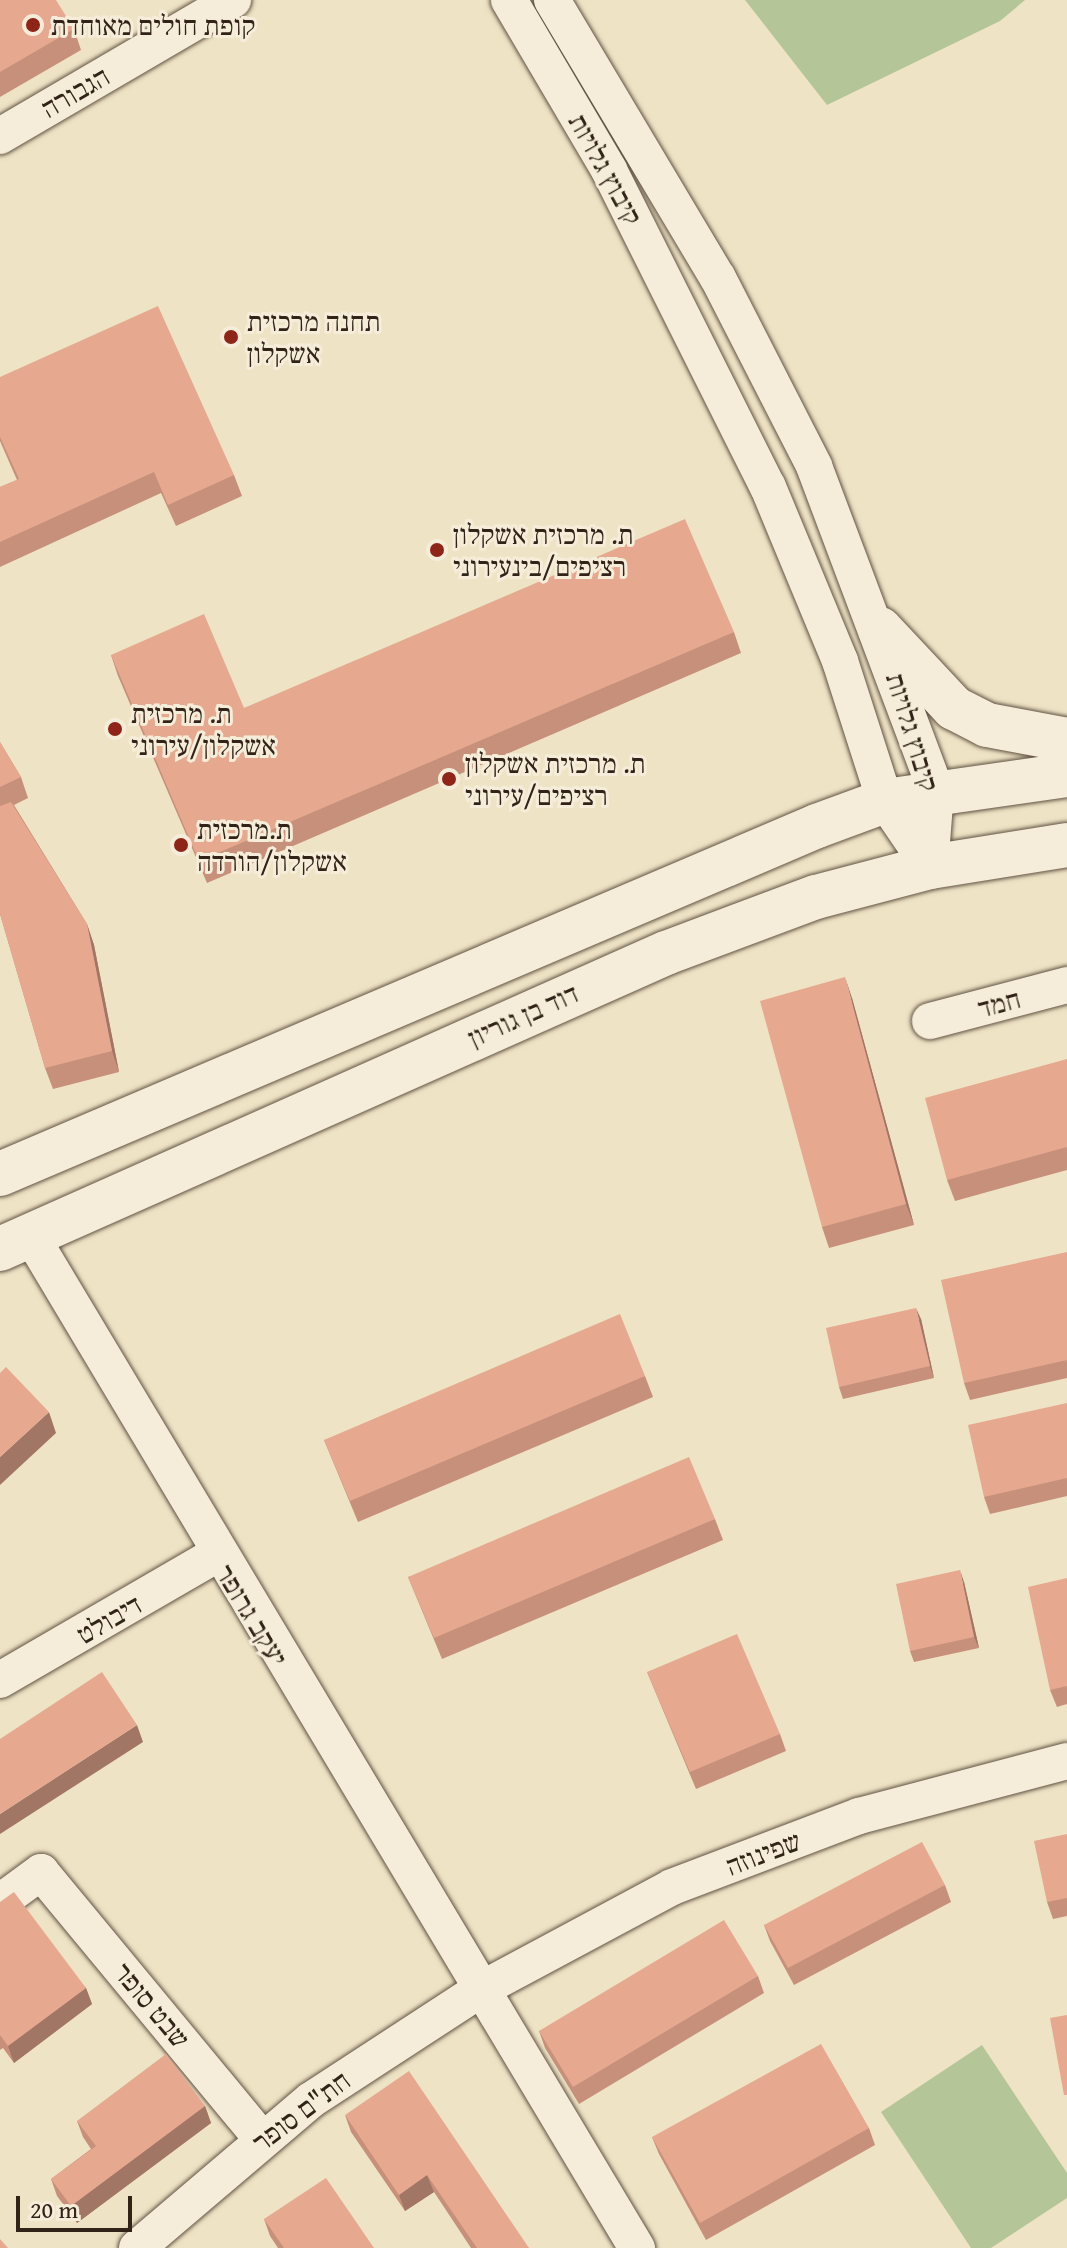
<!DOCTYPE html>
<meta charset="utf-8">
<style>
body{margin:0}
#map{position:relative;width:1067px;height:2248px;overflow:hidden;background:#efe3c5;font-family:"Gentium Book Plus","Frank Ruhl Libre",serif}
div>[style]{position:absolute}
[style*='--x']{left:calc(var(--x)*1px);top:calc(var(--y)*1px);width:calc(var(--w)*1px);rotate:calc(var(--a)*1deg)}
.green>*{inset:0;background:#b4c598}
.roads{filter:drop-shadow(0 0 2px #615343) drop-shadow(0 0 2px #615343)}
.street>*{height:36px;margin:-18px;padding:0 18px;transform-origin:18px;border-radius:18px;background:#f5edd9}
.secondary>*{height:44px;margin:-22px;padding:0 22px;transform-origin:22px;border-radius:22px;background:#f5edd9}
.wall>*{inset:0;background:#c6907b}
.shaded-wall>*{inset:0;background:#a17664}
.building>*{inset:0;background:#e6a88f}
.dots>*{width:22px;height:22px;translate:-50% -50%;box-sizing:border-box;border:4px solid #f5edd9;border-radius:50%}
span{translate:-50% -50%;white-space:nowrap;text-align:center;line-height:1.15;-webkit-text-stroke:6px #f5edd9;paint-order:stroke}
.poi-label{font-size:28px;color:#322318}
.left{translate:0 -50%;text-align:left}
.street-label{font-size:28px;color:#322318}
.scale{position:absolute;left:16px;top:2196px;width:116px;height:36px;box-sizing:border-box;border:4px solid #322318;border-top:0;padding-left:10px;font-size:24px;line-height:28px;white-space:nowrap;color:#322318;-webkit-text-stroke:6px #f5edd9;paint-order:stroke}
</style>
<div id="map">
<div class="green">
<i style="clip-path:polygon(745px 0,1025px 0,1000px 21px,827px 105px)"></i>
<i style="clip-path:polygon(982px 2045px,1067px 2173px,1067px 2198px,991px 2248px,971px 2248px,881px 2112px)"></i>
</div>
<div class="roads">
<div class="street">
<i style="--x:509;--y:0;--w:197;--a:59.5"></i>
<i style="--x:609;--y:170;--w:355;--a:63.4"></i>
<i style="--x:768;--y:487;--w:188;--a:67.5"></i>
<i style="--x:840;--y:661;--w:147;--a:72.2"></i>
<i style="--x:885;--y:801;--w:80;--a:55.7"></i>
<i style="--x:552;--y:0;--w:324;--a:59.2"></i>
<i style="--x:718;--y:278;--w:211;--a:62.9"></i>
<i style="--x:814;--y:466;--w:347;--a:69.4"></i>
<i style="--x:936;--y:791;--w:76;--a:94.5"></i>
<i style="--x:0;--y:136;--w:270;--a:-30.3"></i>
<i style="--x:930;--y:1021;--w:142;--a:-14.7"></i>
<i style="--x:31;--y:1236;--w:1180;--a:59.09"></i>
<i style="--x:0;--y:1680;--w:250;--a:-30.1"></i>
<i style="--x:0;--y:1902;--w:51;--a:-36.2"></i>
<i style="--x:41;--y:1872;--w:347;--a:50.4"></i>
<i style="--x:137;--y:2248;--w:228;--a:-40.4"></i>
<i style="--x:311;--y:2100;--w:199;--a:-33.1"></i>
<i style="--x:478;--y:1991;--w:220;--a:-28.2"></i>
<i style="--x:672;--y:1887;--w:200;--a:-20.8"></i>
<i style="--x:859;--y:1816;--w:215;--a:-14.8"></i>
</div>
<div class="secondary">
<i style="--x:880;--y:629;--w:108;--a:46.9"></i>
<i style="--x:954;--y:708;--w:37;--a:27"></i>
<i style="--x:987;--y:725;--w:81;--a:10.6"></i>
<i style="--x:0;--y:1174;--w:888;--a:-23.07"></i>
<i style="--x:817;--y:826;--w:72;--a:-20.2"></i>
<i style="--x:885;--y:801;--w:184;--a:-8.1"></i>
<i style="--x:0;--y:1249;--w:729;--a:-23.96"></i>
<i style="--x:666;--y:953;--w:160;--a:-20.5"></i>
<i style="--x:816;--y:897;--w:118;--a:-14.7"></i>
<i style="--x:930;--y:867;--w:139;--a:-9.1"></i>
</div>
</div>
<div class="wall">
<i style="clip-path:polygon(0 0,74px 29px,81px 50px,0 97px)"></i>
<i style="clip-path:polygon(0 377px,234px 475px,242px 496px,176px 526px,161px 493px,0 567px,0 487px,17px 480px,0 441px)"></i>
<i style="clip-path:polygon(734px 632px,741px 653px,207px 883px,118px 676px,111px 655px,244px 708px)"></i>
<i style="clip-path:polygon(0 742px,21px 777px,28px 798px,14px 805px,87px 924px,94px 945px,119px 1072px,53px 1089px,45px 1068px,0 914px)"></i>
<i style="clip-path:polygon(852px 998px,914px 1225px,829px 1248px,822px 1227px)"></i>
<i style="clip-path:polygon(1067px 1059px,1067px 1170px,955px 1201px,947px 1180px)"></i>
<i style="clip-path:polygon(1067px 1252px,1067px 1378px,970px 1400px,964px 1383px)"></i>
<i style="clip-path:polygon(921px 1319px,934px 1378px,843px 1399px,839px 1387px)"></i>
<i style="clip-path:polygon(645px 1376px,653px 1397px,358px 1522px,324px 1440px)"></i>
<i style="clip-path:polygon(1067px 1403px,1067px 1496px,990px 1514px,984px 1497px)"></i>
<i style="clip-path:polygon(715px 1519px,723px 1540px,442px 1659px,408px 1577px)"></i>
<i style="clip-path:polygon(1067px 1578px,1067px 1704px,1057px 1707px,1050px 1690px)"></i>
<i style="clip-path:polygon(964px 1582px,979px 1648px,914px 1662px,910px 1651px)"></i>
<i style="clip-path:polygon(647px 1672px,780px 1734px,786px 1751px,696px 1789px)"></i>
<i style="clip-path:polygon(1067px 1834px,1067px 1916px,1053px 1919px,1047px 1902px)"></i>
<i style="clip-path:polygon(945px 1885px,951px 1902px,794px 1985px,770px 1941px,764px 1925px)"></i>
<i style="clip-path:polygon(0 1902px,86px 1988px,92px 2004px,14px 2063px,3px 2048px,0 2050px)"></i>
<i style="clip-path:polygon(758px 1976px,764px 1993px,579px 2104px,545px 2048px,539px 2031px)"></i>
<i style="clip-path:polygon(205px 2106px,211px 2123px,77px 2223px,57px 2196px,51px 2179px,91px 2149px,83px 2137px,77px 2121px)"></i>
<i style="clip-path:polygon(345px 2115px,529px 2248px,471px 2248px,434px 2192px,405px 2211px,351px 2132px)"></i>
<i style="clip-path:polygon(869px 2128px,875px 2145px,706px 2240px,659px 2154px,652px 2137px)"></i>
<i style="clip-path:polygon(264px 2219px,374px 2248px,278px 2248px,270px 2236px)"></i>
</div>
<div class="shaded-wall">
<i style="clip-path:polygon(87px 924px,94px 945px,119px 1072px,112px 1051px)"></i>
<i style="clip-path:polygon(845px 977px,852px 998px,914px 1225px,906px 1204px)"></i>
<i style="clip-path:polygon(916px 1308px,921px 1319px,934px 1378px,930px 1366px)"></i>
<i style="clip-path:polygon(49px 1412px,56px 1433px,0 1485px,0 1457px)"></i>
<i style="clip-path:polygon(960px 1570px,964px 1582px,979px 1648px,974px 1637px)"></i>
<i style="clip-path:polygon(137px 1725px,143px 1742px,0 1834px,0 1814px)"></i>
<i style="clip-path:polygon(86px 1988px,92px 2004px,14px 2063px,8px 2046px)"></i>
<i style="clip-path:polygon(205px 2106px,211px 2123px,77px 2223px,71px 2206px)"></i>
<i style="clip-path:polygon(427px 2175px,434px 2192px,405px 2211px,399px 2195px)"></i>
</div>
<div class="building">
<i style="clip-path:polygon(0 0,56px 0,74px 29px,0 72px)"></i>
<i style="clip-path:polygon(158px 306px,234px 475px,168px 505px,154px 472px,0 542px,0 487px,19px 479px,0 437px,0 377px)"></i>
<i style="clip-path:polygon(685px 519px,734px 632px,199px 861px,111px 655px,204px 614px,244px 708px)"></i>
<i style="clip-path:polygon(0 742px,21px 777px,0 787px)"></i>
<i style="clip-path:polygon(11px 802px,87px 924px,112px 1051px,45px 1068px,0 914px,0 806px)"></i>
<i style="clip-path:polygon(845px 977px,906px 1204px,822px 1227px,760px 1001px)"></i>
<i style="clip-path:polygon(1067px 1059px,1067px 1147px,947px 1180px,925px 1098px)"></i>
<i style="clip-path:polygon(1067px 1252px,1067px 1360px,964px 1383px,941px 1280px)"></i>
<i style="clip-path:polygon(916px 1308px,930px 1366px,839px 1387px,826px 1328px)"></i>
<i style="clip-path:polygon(620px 1314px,645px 1376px,350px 1501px,324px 1440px)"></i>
<i style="clip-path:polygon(6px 1367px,49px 1412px,0 1457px,0 1373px)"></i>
<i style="clip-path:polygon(1067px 1403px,1067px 1478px,984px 1497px,968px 1425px)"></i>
<i style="clip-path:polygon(689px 1457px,715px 1519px,434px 1638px,408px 1577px)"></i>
<i style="clip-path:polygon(960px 1570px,974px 1637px,910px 1651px,896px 1584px)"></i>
<i style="clip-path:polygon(1067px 1578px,1067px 1686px,1050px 1690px,1028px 1587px)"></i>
<i style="clip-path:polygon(737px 1634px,780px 1734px,690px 1772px,647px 1672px)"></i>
<i style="clip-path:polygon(102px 1672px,137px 1725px,0 1814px,0 1739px)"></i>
<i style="clip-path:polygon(1067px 1834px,1067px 1898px,1047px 1902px,1034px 1841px)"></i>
<i style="clip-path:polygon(922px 1842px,945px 1885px,788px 1968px,764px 1925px)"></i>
<i style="clip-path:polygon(14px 1892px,86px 1988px,8px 2046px,0 2035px,0 1902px)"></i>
<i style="clip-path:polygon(724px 1920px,758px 1976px,573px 2087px,539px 2031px)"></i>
<i style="clip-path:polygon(1067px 2015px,1067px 2095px,1064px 2095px,1050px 2018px)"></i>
<i style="clip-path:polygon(821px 2044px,869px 2128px,700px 2223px,652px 2137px)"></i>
<i style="clip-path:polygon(166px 2054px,205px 2106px,71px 2206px,51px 2179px,96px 2146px,77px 2121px)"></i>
<i style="clip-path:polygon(409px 2071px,529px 2248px,477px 2248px,427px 2175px,399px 2195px,345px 2115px)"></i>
<i style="clip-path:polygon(326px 2178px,374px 2248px,284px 2248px,264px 2219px)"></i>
<i style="clip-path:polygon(0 2239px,8px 2248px,0 2248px)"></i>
</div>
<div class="dots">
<i style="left:33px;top:25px;background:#8f2418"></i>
<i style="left:231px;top:337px;background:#8f2418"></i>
<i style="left:437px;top:550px;background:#8f2418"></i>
<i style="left:115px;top:729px;background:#8f2418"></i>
<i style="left:449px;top:779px;background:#8f2418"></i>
<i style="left:181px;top:845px;background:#8f2418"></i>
</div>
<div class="poi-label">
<span class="left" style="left:51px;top:25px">קופת חולים מאוחדת</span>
<span class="left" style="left:247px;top:337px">תחנה מרכזית<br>אשקלון</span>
<span class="left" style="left:453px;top:550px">ת. מרכזית אשקלון<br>רציפים/בינעירוני</span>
<span class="left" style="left:131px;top:729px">ת. מרכזית<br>אשקלון/עירוני</span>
<span class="left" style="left:465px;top:779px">ת. מרכזית אשקלון<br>רציפים/עירוני</span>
<span class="left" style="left:197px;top:845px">ת.מרכזית<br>אשקלון/הורדה</span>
</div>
<div class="street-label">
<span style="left:75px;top:92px;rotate:-30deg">הגבורה</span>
<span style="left:606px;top:169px;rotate:61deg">קיבוץ גלויות</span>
<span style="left:913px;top:732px;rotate:73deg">קיבוץ גלויות</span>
<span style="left:999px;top:1003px;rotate:-15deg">חמד</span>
<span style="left:523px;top:1015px;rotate:-24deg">דוד בן גוריון</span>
<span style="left:252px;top:1615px;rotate:59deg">יעקב גרופר</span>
<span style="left:109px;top:1619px;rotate:-30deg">דיבולט</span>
<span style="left:763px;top:1853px;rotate:-21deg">שפינוזה</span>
<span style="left:152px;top:2005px;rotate:50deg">שבט סופר</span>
<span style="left:301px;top:2111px;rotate:-37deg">חת"ם סופר</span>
</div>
<div class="scale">20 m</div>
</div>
